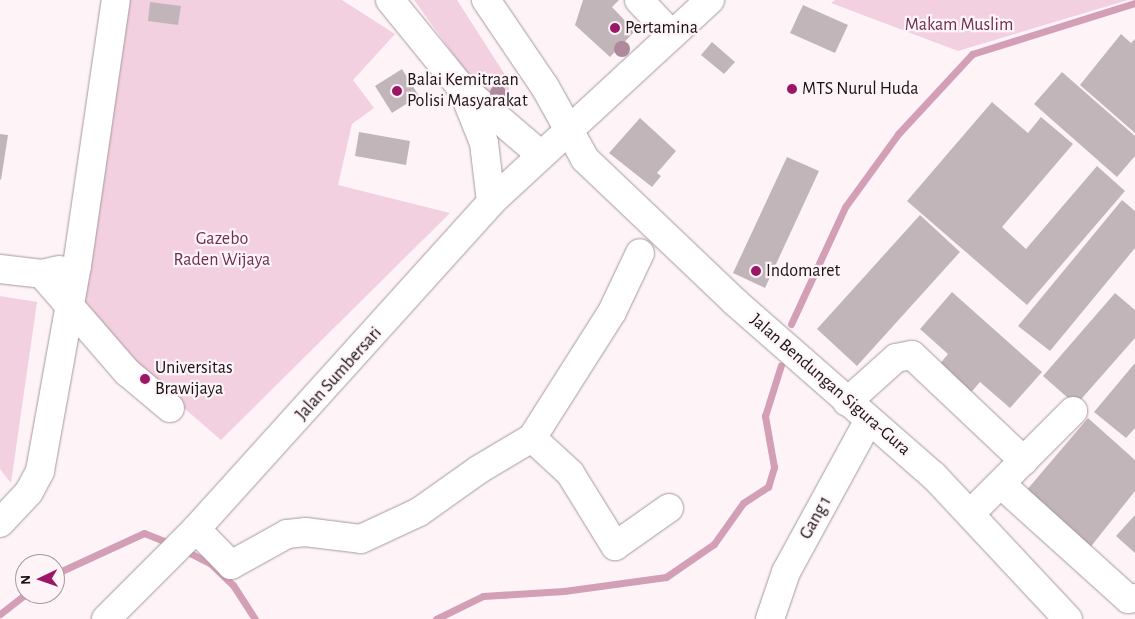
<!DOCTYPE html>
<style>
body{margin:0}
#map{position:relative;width:1135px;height:619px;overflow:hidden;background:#fef4f8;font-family:"Alegreya Sans",sans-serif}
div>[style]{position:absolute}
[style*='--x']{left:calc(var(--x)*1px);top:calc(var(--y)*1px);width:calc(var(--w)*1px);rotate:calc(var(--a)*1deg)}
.green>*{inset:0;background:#f3d0df}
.stream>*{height:7px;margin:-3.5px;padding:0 3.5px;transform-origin:3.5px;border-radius:3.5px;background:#d39fb6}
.building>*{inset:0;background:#c2b5ba}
.roads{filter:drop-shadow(0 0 1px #a5999e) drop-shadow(0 0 1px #a5999e)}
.minor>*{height:28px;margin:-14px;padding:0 14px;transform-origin:14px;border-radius:14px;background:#fff}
.major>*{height:28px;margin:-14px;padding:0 14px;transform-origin:14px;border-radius:14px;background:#fff}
.trees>*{width:16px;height:16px;margin:-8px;border-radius:50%;background:#ae889b}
.dots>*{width:14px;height:14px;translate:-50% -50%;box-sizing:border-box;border:2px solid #fef4f8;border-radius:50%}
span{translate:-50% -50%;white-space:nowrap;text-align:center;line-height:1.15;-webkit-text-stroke:4.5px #fef4f8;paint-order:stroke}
.park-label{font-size:18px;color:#6d2f4f}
.poi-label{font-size:18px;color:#181315}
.left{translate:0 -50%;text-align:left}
.street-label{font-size:18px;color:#181315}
.north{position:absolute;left:15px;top:554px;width:50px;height:50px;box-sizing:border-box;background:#fef4f8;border:1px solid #a29a9d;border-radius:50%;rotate:267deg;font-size:14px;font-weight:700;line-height:20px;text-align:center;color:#181315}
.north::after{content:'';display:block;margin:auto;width:18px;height:22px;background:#9c1667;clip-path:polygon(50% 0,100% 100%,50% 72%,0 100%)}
</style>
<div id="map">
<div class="green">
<i style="clip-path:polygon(126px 0,342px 0,395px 34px,353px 80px,374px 108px,352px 124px,338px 185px,450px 213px,221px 440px,141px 371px,79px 305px)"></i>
<i style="clip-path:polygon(414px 0,457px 0,509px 81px,509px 97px,498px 103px,484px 97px)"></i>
<i style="clip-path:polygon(835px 0,1128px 0,958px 51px,831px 3px)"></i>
<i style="clip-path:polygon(0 296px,37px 302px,11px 483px,0 469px)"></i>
</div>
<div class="stream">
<i style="--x:791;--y:324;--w:129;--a:-65.2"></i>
<i style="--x:845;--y:207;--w:90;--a:-54"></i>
<i style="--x:898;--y:134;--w:109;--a:-47.2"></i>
<i style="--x:972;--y:54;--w:171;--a:-17.4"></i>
<i style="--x:182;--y:549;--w:31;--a:27"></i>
<i style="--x:210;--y:563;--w:32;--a:44"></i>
<i style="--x:233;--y:585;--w:40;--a:57.1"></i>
<i style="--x:55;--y:574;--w:98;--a:-24.7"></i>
<i style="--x:144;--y:533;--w:31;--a:22"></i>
<i style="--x:0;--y:614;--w:33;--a:-38"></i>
<i style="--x:436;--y:619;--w:52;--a:-26.1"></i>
<i style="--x:483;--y:596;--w:81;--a:-3.5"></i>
<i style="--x:564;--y:591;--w:103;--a:-7.8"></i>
<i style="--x:666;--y:577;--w:58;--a:-34.5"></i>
<i style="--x:714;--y:544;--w:50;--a:-54.7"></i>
<i style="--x:743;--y:503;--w:30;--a:-33"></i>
<i style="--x:768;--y:487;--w:21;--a:-73"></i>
<i style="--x:774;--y:467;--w:52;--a:-100"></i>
<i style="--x:765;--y:416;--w:53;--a:-72.6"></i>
</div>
<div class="building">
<i style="clip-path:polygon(583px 0,619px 0,612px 7px,635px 31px,610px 57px,575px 25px)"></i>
<i style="clip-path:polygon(150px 2px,181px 6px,178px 25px,148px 21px)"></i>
<i style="clip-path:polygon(803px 5px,848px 25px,835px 53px,790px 33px)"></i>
<i style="clip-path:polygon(1121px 34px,1131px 43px,1135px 39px,1135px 133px,1080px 85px)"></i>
<i style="clip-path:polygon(712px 42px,735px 62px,724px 74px,701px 55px)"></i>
<i style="clip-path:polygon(402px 69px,419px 96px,392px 113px,375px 86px)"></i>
<i style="clip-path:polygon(1062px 72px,1135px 136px,1135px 156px,1117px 177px,1034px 104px)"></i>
<i style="clip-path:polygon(992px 102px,1028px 133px,1041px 117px,1073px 144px,1002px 227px,1026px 249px,1097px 166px,1125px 191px,1027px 305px,907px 201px)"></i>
<i style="clip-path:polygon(640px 118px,676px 151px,657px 173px,661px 176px,652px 187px,609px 153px)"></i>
<i style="clip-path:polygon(359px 132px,410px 141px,406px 165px,355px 156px)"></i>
<i style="clip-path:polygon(0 134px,8px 135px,1px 180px,0 179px)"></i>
<i style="clip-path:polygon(787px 157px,819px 171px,765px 288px,733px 273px)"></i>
<i style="clip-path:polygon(1122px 200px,1135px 211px,1135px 248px,1050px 351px,1018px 326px)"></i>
<i style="clip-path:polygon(920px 215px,960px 252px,857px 366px,817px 329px)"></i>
<i style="clip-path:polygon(952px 292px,1042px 372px,1010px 408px,980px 382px,966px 398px,934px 371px,948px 354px,920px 329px)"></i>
<i style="clip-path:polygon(1115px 293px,1135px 310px,1135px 338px,1076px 405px,1043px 376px)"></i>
<i style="clip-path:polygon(1135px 363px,1135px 428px,1126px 438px,1094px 412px)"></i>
<i style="clip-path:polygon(1088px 418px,1135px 460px,1135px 491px,1085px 554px,1020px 498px)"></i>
<i style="clip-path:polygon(1135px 515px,1135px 553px,1116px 536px)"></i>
</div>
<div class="roads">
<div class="minor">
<i style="--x:639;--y:0;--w:48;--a:46.7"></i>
<i style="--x:0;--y:269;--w:42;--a:6.8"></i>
<i style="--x:42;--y:274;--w:18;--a:-13"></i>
<i style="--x:42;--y:274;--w:130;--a:49.1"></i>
<i style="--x:127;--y:372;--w:56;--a:39.9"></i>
<i style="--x:847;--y:402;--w:66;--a:-41.9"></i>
<i style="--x:896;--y:358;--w:16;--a:-11"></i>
<i style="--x:912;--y:355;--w:154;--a:43.4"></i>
<i style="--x:532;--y:438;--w:52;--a:42.6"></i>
<i style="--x:570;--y:473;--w:86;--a:58.3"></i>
<i style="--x:615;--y:546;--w:66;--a:-35.1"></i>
<i style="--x:1002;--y:485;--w:170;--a:42.1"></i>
<i style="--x:1128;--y:599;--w:7;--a:-8"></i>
<i style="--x:972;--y:512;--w:143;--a:-45"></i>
<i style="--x:0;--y:523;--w:42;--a:-46.9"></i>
<i style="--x:29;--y:492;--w:24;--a:-62"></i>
<i style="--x:40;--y:471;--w:208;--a:-79.8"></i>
<i style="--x:77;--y:266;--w:269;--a:-81.7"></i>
<i style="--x:196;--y:529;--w:50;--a:45.8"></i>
<i style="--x:231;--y:565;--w:64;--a:-29"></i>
<i style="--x:287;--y:534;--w:18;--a:-6"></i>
<i style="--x:305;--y:532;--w:56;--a:7.1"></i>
<i style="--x:361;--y:539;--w:64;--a:-25"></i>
<i style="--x:419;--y:512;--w:72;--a:-35.4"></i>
<i style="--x:478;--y:470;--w:63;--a:-30.7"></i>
<i style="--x:532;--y:438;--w:149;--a:-57.6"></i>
<i style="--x:612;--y:312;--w:65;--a:-64.6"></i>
<i style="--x:770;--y:619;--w:50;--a:-71.2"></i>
<i style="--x:786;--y:572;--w:173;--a:-61.4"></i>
</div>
<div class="major">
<i style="--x:390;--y:0;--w:109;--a:50.9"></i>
<i style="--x:459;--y:85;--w:108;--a:40.5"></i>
<i style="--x:486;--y:0;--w:105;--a:55.9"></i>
<i style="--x:545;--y:87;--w:82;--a:60.9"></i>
<i style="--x:585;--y:159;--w:207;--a:43.6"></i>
<i style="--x:735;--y:302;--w:264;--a:41.2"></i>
<i style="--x:934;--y:476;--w:196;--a:46.9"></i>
<i style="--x:466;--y:98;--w:48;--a:68.2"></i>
<i style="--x:484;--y:143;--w:59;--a:83.2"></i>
<i style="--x:106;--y:619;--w:127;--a:-45"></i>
<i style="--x:196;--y:529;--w:440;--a:-47.9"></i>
<i style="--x:491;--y:202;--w:298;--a:-42.7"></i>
</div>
</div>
<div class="trees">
<i style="left:622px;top:49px"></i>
<i style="left:498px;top:93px"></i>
</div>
<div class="dots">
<i style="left:615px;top:28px;background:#9c1667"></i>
<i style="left:792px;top:89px;background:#9c1667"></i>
<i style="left:397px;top:91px;background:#9c1667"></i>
<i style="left:756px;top:271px;background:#9c1667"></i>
<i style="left:145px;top:379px;background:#9c1667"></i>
</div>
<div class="park-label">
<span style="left:959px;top:25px">Makam Muslim</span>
<span style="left:222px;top:250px">Gazebo<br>Raden Wijaya</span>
</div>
<div class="poi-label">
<span class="left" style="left:625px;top:28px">Pertamina</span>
<span class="left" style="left:407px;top:91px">Balai Kemitraan<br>Polisi Masyarakat</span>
<span class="left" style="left:802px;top:89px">MTS Nurul Huda</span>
<span class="left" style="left:766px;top:271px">Indomaret</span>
<span class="left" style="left:155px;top:379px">Universitas<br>Brawijaya</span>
</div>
<div class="street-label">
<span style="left:339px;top:374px;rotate:-48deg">Jalan Sumbersari</span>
<span style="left:830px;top:385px;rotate:41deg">Jalan Bendungan Sigura-Gura</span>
<span style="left:816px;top:518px;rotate:-61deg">Gang 1</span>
</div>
<div class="north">N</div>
</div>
